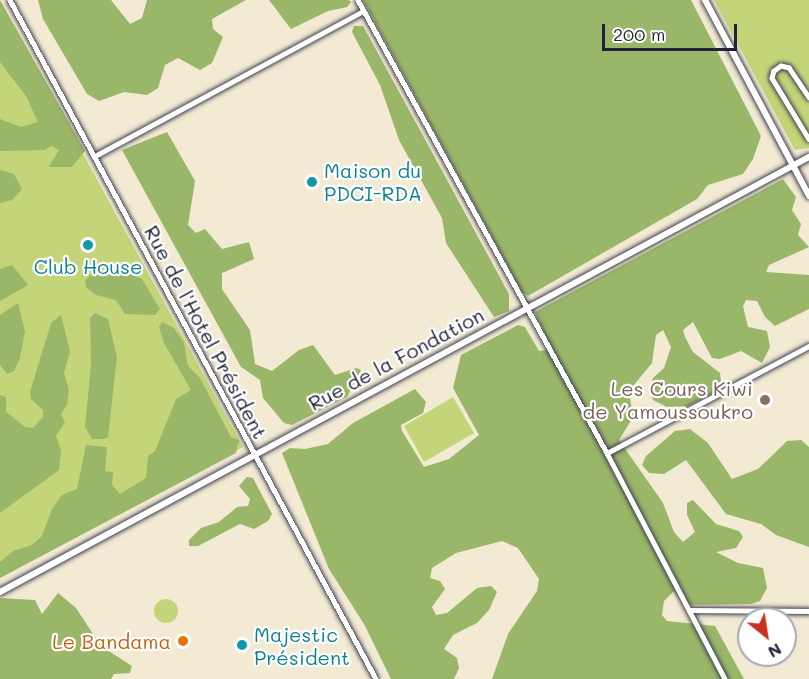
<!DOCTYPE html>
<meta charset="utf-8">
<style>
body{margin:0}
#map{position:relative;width:809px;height:679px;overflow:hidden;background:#f2ead3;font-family:Mali,sans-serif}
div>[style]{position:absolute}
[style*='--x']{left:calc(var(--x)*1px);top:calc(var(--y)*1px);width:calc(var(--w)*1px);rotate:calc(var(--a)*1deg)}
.green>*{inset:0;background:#c3d578}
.round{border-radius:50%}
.forest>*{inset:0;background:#9ab668}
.roads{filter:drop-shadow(0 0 2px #414052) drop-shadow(0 0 2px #414052)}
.street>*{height:4.5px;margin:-2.25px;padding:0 2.25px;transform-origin:2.25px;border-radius:2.25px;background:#fff}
.secondary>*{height:6px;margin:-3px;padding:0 3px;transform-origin:3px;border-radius:3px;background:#fff}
.dots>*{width:16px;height:16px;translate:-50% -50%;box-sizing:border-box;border:3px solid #fff;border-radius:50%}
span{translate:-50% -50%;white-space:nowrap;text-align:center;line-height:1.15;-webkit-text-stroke:4.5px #fff;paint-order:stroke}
.culture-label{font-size:20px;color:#0d838f}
.left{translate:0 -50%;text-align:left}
.street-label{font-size:20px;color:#22223b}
.education-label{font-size:20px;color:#785e54}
.right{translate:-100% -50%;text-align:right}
.food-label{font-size:20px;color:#c56008}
.north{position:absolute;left:737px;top:607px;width:60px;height:60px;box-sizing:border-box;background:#fff;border:2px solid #a7a7b1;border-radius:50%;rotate:150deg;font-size:16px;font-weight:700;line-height:24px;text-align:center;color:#22223b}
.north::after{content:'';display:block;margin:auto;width:21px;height:27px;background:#c8321e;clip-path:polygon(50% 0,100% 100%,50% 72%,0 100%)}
.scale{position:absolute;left:602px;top:24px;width:135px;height:27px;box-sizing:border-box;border:3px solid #22223b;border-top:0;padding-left:8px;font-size:18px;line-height:21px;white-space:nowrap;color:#22223b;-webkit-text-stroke:4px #fff;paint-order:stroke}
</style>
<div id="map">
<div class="green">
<i style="clip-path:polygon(714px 0,809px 0,809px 148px,795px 150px)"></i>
<i style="clip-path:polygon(0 2px,243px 447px,0 578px)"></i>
<i style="clip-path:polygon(453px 397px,474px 433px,424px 462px,404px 426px)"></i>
<i class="round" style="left:154px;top:599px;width:24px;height:24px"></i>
</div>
<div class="forest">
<i style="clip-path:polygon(0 0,85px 151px,72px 167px,49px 167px,59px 150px,51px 146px,45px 150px,0 151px,0 119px,21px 127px,38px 122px,26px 96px,0 62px)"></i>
<i style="clip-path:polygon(38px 0,111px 0,130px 24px,142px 18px,147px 0,246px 0,212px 19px,213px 29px,223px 37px,212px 63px,200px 70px,178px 58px,165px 65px,158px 88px,147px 95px,124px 92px,99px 101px,87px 94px,43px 19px)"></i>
<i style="clip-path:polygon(269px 0,349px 0,351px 2px,347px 7px,328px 11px,291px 29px)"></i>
<i style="clip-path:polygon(363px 0,691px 0,761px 136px,753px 159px,743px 174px,708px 185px,697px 199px,528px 296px,522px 292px)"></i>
<i style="clip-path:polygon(354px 26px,363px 26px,409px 110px,509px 294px,509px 311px,494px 317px,446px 243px,442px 218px,399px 140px,380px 85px,352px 32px)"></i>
<i style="clip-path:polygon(167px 132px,195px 181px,188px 225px,196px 233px,205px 229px,222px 249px,249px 242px,254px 259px,222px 273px,222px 289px,250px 330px,255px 364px,272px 371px,299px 350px,313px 345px,335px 375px,356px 368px,361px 370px,347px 397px,292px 425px,284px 423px,263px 398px,260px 380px,241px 367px,122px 150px)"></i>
<i style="clip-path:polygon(0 170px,14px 174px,22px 189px,12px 200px,0 203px)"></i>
<i style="clip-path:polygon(783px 179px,796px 197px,792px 210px,801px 224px,798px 235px,809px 247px,769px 265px,766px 272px,809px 275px,809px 309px,775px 326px,765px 317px,757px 301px,746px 300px,743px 306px,748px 327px,767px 331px,770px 347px,762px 363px,741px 351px,720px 359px,712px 358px,693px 322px,683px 330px,685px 337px,693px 352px,720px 373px,721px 382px,715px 392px,688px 406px,667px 407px,653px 400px,650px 389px,653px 378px,664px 368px,671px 347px,663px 330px,656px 335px,652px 363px,629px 391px,633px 417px,619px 440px,663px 503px,674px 532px,683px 542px,695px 532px,687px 515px,687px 503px,693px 500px,716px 524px,739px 531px,743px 537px,736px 548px,716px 552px,738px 563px,763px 568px,767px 588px,760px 601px,751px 604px,684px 605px,674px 591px,664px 601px,662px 615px,667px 621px,715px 626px,744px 679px,492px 679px,508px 634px,537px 591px,539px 579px,518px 548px,502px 541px,456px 553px,432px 568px,430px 578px,440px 581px,445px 589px,432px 607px,436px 615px,447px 613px,477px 588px,491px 586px,497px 592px,489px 610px,477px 623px,453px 635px,444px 649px,457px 658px,459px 668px,454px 679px,391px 679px,364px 624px,329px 569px,282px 453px,290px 448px,305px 449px,328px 444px,353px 423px,415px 389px,426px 402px,423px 413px,401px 425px,402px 431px,424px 467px,449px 459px,479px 435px,453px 388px,461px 355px,518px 325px,525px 327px,539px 351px,546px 350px,549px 343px,535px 312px)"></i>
<i style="clip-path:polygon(12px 265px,28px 285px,0 301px,0 269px)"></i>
<i style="clip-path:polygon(122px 268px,142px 279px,160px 309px,155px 315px,125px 314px,116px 300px,96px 295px,86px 287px,85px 281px,92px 273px,106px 276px)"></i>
<i style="clip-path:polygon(18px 303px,25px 331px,20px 358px,14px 371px,7px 374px,0 365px,0 315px)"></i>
<i style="clip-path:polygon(95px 313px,108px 319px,117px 357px,108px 437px,104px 439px,92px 439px,85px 427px,91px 364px,90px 318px)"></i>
<i style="clip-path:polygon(61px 315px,70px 351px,64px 373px,69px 390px,67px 405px,61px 414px,65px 422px,56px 436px,61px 451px,59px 470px,0 513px,0 395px,6px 397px,6px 412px,25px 427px,33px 428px,43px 417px,43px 410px,31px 399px,30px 392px,51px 323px)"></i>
<i style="clip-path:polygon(162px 322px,174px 328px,184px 343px,188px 366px,200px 378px,231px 437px,239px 440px,236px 453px,0 578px,0 562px,13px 551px,32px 545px,42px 536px,52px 509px,62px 495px,77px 489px,86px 445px,107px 447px,105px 471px,113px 472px,112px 485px,120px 494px,146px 478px,148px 456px,155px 451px,176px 399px,191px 390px,164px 343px,159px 327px)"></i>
<i style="clip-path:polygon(690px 429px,708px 443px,732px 479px,758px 469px,787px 441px,801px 440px,809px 447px,809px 547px,776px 535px,761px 524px,726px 514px,686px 460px,664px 474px,649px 473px,642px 465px,646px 456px,675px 431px)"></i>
<i style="clip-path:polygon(247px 477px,253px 478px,272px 514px,268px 521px,254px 529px,240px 524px,198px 546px,189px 546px,189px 540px,201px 528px,219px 522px,237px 507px,248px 506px,250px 499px,239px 486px)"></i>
<i style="clip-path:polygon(58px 593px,76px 608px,101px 646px,132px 666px,130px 673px,114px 674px,111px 679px,0 679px,0 598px,35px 600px,42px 614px)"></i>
</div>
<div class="roads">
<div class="street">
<i style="--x:10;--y:0;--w:771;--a:61.67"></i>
<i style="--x:358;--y:0;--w:517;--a:61.2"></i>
<i style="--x:607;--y:453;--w:255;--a:62.4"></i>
<i style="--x:809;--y:98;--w:36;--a:-124"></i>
<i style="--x:789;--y:68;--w:8;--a:-166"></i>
<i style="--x:781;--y:66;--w:9;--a:144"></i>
<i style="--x:774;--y:71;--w:7;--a:106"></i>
<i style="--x:772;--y:78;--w:71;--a:58.8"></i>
<i style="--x:95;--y:156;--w:305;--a:-28.4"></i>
<i style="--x:607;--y:453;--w:229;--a:-27.9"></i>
<i style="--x:689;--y:610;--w:120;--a:0.5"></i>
</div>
<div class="secondary">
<i style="--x:705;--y:0;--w:222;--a:62"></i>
<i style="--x:0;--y:592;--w:919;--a:-28.27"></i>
</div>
</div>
<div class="dots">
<i style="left:312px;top:182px;background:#0f9aa8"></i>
<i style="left:88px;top:245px;background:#0f9aa8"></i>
<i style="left:765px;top:400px;background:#8d6e63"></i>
<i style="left:183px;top:641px;background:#e8710a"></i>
<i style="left:242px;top:645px;background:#0f9aa8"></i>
</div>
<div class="culture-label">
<span class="left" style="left:324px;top:182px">Maison du<br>PDCI-RDA</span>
<span style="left:88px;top:266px">Club House</span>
<span class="left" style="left:254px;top:646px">Majestic<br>Président</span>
</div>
<div class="street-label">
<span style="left:206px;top:332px;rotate:62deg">Rue de l'Hotel Président</span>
<span style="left:396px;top:359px;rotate:-28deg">Rue de la Fondation</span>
</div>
<div class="education-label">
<span class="right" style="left:753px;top:400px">Les Cours Kiwi<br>de Yamoussoukro</span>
</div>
<div class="food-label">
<span class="right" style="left:171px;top:641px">Le Bandama</span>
</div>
<div class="north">N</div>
<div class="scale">200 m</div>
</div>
